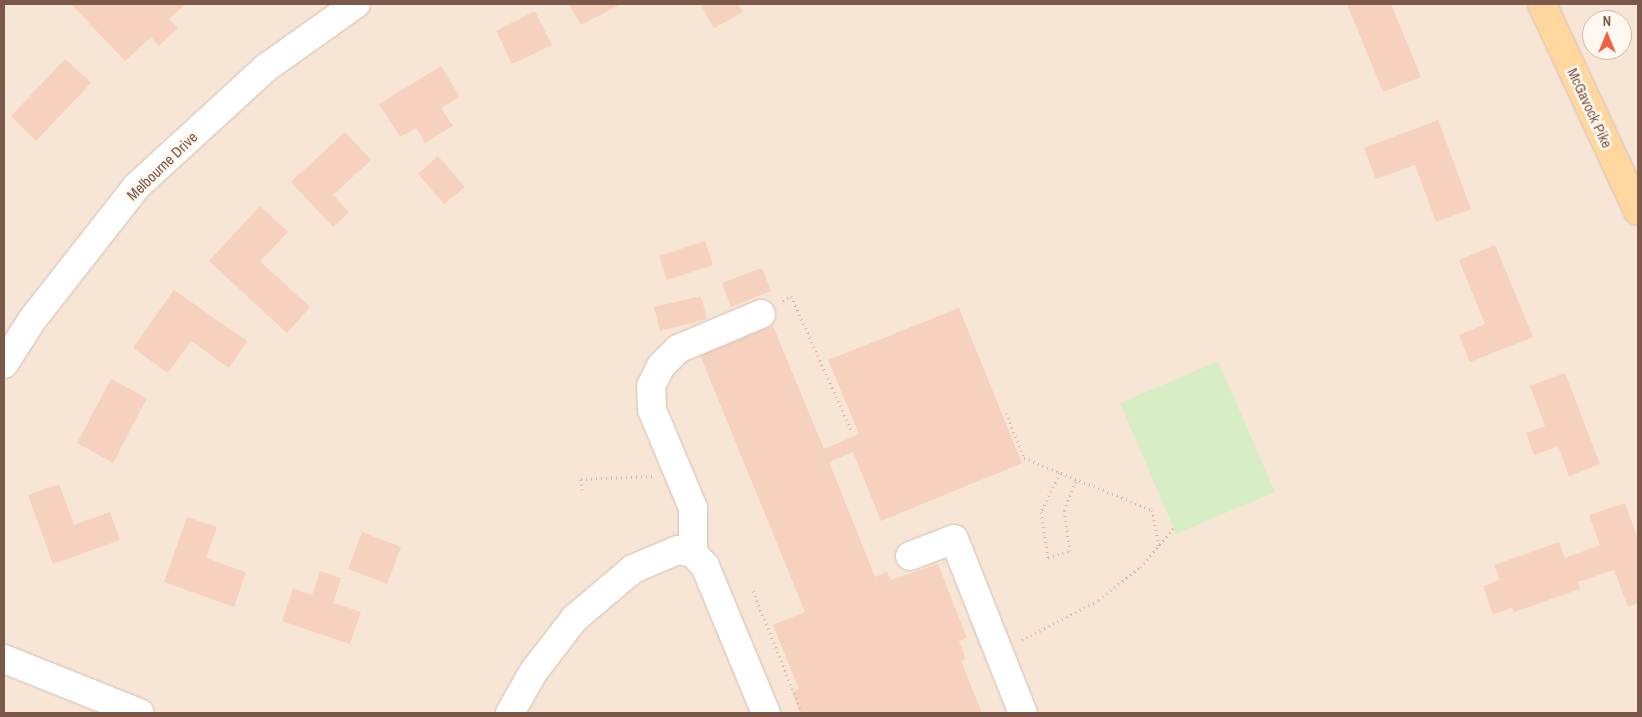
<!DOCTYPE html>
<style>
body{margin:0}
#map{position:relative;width:1642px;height:717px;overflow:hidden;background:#fef4e8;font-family:"Archivo Narrow",sans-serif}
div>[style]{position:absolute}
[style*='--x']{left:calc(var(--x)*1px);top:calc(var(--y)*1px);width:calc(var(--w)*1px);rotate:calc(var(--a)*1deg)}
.residential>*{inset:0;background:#f7e6d6}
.green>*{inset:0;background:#d7eec4}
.building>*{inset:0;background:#f6d1bd}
.path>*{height:3px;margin-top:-1.5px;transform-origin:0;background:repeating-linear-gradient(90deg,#dcb49f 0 1px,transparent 0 5px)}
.roads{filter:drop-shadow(0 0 1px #d4bdaf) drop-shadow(0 0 1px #d4bdaf)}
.minor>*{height:28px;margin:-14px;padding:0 14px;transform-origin:14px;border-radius:14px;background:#fff}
.major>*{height:28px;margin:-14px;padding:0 14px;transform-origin:14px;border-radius:14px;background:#ffd69e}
span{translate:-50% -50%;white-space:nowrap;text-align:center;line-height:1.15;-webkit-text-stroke:5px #fff8f0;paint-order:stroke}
.street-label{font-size:15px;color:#7b5849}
.frame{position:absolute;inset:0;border:5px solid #7b5849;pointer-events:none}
.north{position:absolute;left:1582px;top:10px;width:50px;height:50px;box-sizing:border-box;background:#fff8f0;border:1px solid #cab8ad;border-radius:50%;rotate:0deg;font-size:14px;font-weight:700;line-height:20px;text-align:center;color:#7b5849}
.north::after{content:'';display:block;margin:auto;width:18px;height:22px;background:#f16144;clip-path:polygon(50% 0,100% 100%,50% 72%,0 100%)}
</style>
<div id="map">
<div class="residential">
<i style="clip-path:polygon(evenodd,4px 4px,1638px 4px,1638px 713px,4px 713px,4px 4px,1592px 20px,1622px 20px,1622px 50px,1592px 50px,1592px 20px)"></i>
</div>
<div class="green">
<i style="clip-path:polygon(1218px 361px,1275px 492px,1176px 534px,1120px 403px)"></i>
</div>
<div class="building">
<i style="clip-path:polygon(71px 4px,186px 4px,169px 19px,178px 28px,159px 46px,151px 37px,125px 61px)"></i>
<i style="clip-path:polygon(569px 4px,621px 4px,581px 25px)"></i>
<i style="clip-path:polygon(700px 4px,738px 4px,743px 12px,714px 28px)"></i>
<i style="clip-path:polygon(1347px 4px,1391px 4px,1421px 77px,1383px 92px)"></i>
<i style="clip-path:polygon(535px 11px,552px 45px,512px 64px,496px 31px)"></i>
<i style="clip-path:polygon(65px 59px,91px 83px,36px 141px,11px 116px)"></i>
<i style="clip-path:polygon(441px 66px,460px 97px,441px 108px,453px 126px,425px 143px,416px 128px,400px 137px,379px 104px)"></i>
<i style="clip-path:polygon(1438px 120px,1471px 209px,1436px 222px,1415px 165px,1376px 179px,1364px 148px)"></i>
<i style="clip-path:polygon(345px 132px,371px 160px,333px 195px,349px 212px,333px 227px,291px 182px)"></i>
<i style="clip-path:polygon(438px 156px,465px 187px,444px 204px,418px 174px)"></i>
<i style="clip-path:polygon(260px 206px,288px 232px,260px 261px,310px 307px,287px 333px,209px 261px)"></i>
<i style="clip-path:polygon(705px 241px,713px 265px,667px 280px,659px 256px)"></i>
<i style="clip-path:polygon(1495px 245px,1533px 337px,1470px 362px,1459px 335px,1485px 324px,1459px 260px)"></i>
<i style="clip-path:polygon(762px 268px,771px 291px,731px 307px,722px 283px)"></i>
<i style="clip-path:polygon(174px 290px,247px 341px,229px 368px,191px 341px,168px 373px,133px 348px)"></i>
<i style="clip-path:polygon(701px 296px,707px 319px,660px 331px,654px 307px)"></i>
<i style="clip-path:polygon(959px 308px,1022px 463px,881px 521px,853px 452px,829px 462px,875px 577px,887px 572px,891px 580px,938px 564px,967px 638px,959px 641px,966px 659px,961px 661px,982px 713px,800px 713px,792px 692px,799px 689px,773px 625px,805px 612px,700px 355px,773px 326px,824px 449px,859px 434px,828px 360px)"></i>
<i style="clip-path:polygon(1565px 373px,1600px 464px,1569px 476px,1558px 446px,1534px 455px,1526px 433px,1545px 426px,1530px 386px)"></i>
<i style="clip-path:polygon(111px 379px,147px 398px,113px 463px,77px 443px)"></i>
<i style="clip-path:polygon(59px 484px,74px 525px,110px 512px,120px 540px,53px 564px,28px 495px)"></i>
<i style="clip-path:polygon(1625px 503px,1638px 539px,1638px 603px,1628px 607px,1614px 570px,1578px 582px,1580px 589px,1514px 612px,1512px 608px,1493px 614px,1483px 586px,1500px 580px,1494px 565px,1559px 542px,1565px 558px,1600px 545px,1589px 515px)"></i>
<i style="clip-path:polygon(187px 517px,217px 527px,206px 558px,246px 572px,234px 607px,164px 582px)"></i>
<i style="clip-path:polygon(362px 532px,401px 547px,387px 584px,348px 569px)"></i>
<i style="clip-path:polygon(320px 571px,341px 578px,333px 603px,361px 612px,350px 644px,282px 621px,293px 588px,312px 595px)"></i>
</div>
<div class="path">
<i style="--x:783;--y:301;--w:9;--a:-32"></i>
<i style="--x:791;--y:296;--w:149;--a:65.8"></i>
<i style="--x:1006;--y:413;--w:48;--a:68.2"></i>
<i style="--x:1024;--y:458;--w:138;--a:22.1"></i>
<i style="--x:1152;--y:510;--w:38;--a:79"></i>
<i style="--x:1060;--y:473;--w:43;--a:116"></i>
<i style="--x:1041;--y:512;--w:46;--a:81.2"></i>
<i style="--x:1048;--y:557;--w:23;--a:-15"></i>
<i style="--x:1070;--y:551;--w:41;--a:-98.3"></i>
<i style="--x:1064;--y:510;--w:32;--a:-68"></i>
<i style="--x:582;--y:490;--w:11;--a:-95"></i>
<i style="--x:581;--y:479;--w:71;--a:-2.4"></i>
<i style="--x:753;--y:591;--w:131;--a:68.1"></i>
<i style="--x:1022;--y:640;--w:87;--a:-27.5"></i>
<i style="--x:1099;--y:600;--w:53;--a:-38.8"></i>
<i style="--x:1140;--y:567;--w:52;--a:-48.9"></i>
</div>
<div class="roads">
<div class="minor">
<i style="--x:4;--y:364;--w:52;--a:-57.5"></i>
<i style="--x:32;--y:320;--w:170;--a:-51.9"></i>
<i style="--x:137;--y:186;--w:176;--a:-42.5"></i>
<i style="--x:267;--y:67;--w:109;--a:-35.3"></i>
<i style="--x:693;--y:553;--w:45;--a:-90"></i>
<i style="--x:693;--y:508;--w:106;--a:-112.7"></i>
<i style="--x:652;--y:410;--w:24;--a:-92"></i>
<i style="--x:651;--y:386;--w:22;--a:-63"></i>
<i style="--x:661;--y:366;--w:24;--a:-45"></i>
<i style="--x:678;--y:349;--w:90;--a:-22.9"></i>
<i style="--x:910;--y:556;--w:47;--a:-21.1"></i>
<i style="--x:954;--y:539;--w:187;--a:68.4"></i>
<i style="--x:4;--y:659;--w:146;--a:21.7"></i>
<i style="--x:510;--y:713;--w:48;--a:-60.3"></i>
<i style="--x:534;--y:671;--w:67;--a:-52.3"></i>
<i style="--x:575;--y:618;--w:76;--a:-40.2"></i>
<i style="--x:633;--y:569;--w:49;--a:-22.9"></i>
<i style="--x:678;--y:550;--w:15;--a:11"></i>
<i style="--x:693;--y:553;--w:18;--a:47"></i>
<i style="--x:705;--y:566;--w:159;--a:67.5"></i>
</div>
<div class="major">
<i style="--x:1542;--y:4;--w:228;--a:65.1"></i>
</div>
</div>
<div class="street-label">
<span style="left:1590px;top:108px;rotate:65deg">McGavock Pike</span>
<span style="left:162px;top:166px;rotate:-44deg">Melbourne Drive</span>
</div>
<div class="frame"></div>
<div class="north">N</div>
</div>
